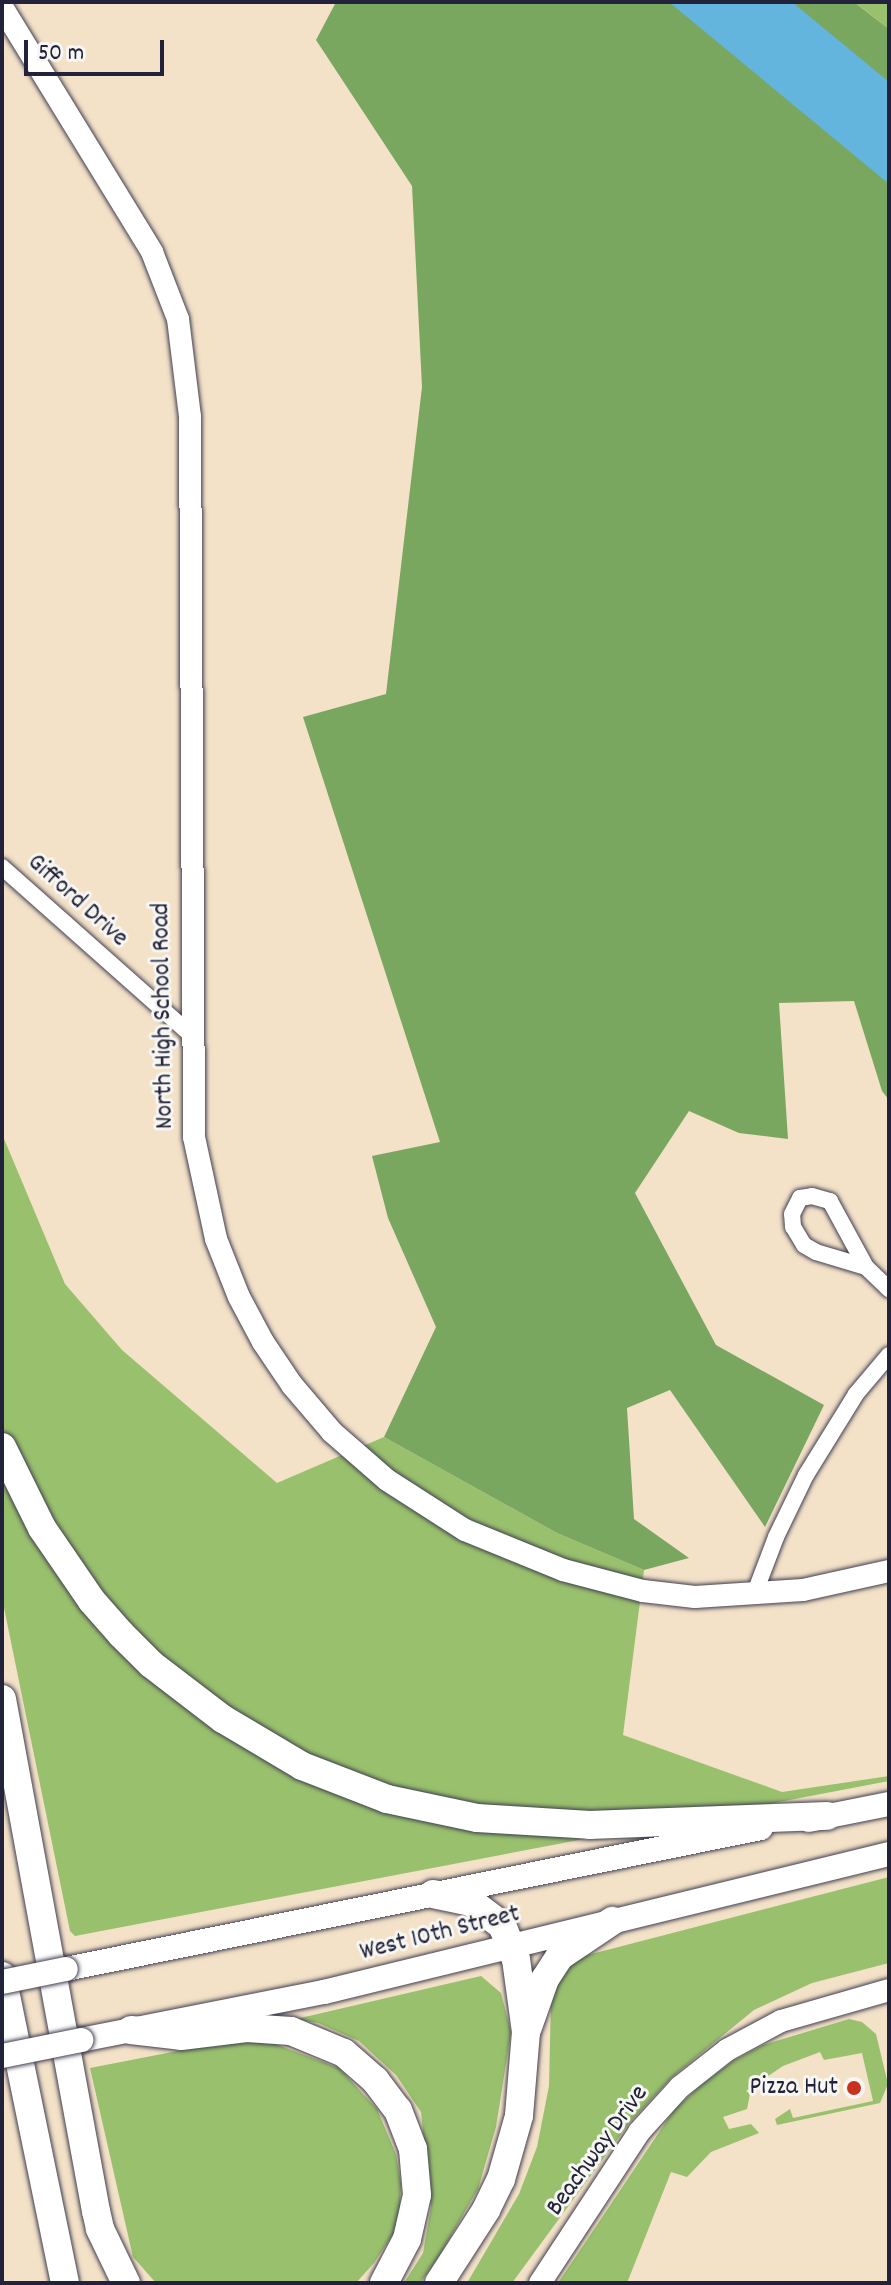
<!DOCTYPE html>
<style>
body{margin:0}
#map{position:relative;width:891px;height:2285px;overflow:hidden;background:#f3e1c8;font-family:Dekko,sans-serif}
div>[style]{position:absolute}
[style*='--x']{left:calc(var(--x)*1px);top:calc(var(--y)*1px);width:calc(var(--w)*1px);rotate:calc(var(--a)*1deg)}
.green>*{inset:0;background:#99c16d}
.forest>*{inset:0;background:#7aa760}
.water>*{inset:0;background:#63b5de}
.roads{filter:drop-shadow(0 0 2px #413f50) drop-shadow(0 0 2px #413f50)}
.street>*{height:16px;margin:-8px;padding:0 8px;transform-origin:8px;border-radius:8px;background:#fff}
.secondary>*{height:22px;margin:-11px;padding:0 11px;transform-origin:11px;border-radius:11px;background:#fff}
.primary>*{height:24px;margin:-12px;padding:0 12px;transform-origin:12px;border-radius:12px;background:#fff}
.highway>*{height:28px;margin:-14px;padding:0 14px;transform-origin:14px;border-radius:14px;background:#fff}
.bridges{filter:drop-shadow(0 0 2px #413f50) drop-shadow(0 0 2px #413f50)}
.primary-bridge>*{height:24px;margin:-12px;padding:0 12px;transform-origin:12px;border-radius:12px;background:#fff}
.dots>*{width:22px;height:22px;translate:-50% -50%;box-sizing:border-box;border:4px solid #f6f6f2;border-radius:50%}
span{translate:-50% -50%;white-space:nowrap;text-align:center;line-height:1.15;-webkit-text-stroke:6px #f6f6f2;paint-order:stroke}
.street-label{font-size:26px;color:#22223b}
.poi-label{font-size:26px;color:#22223b}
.right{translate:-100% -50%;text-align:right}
.frame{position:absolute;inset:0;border:4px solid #22223b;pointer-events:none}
.scale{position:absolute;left:24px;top:40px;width:140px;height:36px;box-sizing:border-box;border:4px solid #22223b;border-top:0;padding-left:10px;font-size:24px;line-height:28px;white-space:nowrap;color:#22223b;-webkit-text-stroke:6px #f6f6f2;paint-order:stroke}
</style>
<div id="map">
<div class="green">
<i style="clip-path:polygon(854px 2px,889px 2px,889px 29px,870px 14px)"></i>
<i style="clip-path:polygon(2px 1134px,65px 1284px,122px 1350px,277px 1483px,384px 1437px,557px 1533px,644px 1570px,623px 1735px,782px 1792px,889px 1776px,889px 1781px,75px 1936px,70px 1931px,2px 1598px)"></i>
<i style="clip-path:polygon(889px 1877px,889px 1963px,812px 1983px,754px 2010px,672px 2077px,630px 2122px,512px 2283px,467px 2283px,519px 2194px,537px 2147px,549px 2086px,551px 1998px,559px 1978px,576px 1958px)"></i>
<i style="clip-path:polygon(481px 1976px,501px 1993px,511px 2032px,496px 2127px,478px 2189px,438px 2258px,420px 2283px,404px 2283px,423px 2253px,431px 2207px,421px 2112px,396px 2075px,359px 2041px,318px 2023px,296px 2019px)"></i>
<i style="clip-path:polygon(849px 2019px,862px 2022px,876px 2034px,888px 2084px,880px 2103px,777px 2125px,775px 2119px,790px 2109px,793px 2118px,873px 2101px,862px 2053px,824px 2060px,820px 2052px,783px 2066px,746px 2091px,750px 2094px,747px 2109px,723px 2117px,729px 2129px,751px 2124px,759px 2133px,711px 2152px,687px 2177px,671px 2172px,627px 2283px,558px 2283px,674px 2110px,701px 2085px,733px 2061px,763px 2045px)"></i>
<i style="clip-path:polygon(244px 2038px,267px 2041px,339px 2068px,377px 2109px,396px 2154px,401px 2184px,399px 2225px,374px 2263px,356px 2283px,156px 2283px,133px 2257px,90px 2068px)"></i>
</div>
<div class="forest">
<i style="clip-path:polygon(336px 2px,675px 2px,889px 174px,889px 1100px,882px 1091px,854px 1001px,779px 1003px,788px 1139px,739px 1133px,689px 1111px,635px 1193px,716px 1345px,824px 1405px,765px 1527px,670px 1390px,627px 1408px,634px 1519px,689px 1558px,644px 1570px,557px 1533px,384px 1437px,436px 1327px,388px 1218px,372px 1156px,440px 1142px,303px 717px,386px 694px,422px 387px,412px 186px,316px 40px)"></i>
<i style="clip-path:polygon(786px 2px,854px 2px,889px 29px,889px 83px)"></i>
</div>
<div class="water">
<i style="clip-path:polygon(669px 2px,792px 2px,889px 82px,889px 184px)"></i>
</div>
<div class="roads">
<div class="street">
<i style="--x:2;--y:867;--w:253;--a:41.6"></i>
<i style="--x:866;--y:1267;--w:52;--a:-163.3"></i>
<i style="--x:816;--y:1252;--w:14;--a:-150"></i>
<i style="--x:804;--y:1245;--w:21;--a:-121"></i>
<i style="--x:793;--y:1227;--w:13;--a:-94"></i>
<i style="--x:792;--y:1214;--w:18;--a:-63"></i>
<i style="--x:800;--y:1198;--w:12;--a:-9"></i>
<i style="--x:812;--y:1196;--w:19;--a:16"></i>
<i style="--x:830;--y:1201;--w:75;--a:61.4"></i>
<i style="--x:866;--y:1267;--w:32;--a:44"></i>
<i style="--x:754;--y:1595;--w:62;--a:-69.2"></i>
<i style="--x:776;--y:1537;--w:69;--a:-64.2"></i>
<i style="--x:806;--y:1475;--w:95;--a:-58.3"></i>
<i style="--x:856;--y:1394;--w:51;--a:-49.8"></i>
</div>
<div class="secondary">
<i style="--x:2;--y:7;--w:287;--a:58.5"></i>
<i style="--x:152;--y:252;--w:72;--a:68.8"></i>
<i style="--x:178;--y:319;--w:99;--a:83"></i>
<i style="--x:190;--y:417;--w:720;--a:89.68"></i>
<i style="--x:194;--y:1137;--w:104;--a:77.8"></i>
<i style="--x:216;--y:1239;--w:62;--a:68.4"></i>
<i style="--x:239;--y:1297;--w:51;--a:61.9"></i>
<i style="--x:263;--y:1342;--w:52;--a:56"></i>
<i style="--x:292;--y:1385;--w:62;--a:49.6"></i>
<i style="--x:332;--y:1432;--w:73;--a:41.1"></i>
<i style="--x:387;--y:1480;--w:93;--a:32.7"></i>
<i style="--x:465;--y:1530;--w:106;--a:22.2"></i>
<i style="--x:563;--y:1570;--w:83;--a:14.7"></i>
<i style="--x:643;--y:1591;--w:52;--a:6.6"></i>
<i style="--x:695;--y:1597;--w:108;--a:-3.7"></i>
<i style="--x:803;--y:1590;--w:88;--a:-12.5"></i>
<i style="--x:540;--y:2283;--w:181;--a:-56.7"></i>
<i style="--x:639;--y:2132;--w:61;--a:-47.7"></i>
<i style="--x:680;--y:2087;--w:60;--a:-38.2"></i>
<i style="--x:727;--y:2050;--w:61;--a:-28.2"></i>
<i style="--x:781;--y:2021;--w:112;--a:-16"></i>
</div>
<div class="primary">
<i style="--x:809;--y:1820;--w:82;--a:-11.3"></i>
<i style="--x:66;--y:1969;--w:709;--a:-11.47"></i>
<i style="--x:81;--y:2040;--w:248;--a:-11.2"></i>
<i style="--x:324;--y:1992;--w:582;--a:-13.73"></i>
</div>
<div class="highway">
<i style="--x:2;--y:1447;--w:90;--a:63.7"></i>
<i style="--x:42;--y:1528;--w:88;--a:55.6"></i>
<i style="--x:92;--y:1601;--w:44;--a:48.7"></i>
<i style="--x:121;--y:1634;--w:42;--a:45"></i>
<i style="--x:151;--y:1664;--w:91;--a:37.4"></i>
<i style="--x:223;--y:1719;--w:92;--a:30.7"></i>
<i style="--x:302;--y:1766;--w:91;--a:21.2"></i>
<i style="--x:387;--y:1799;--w:92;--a:11.9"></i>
<i style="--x:477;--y:1818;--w:113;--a:3.5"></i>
<i style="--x:590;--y:1825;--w:237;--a:-2.2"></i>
<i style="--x:2;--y:1699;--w:521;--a:79.6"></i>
<i style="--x:96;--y:2211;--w:18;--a:77"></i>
<i style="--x:100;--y:2229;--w:60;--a:64.3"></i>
<i style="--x:433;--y:1894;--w:39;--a:12"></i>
<i style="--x:471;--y:1902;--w:39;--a:37"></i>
<i style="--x:502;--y:1925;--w:37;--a:68"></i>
<i style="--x:516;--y:1959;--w:74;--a:82.2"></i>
<i style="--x:526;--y:2032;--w:84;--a:94.8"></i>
<i style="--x:519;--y:2116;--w:66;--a:105.9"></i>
<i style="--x:501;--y:2179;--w:34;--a:116"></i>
<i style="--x:486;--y:2210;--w:87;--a:122.8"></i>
<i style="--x:2;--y:1976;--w:313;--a:78.4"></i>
<i style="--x:528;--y:2027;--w:51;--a:-70.5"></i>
<i style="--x:545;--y:1979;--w:27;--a:-57"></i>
<i style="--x:560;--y:1956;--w:63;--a:-33.9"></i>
<i style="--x:131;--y:2030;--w:50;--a:6.8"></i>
<i style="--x:181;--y:2036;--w:66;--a:-6.9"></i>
<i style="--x:247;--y:2028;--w:44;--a:3.9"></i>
<i style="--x:291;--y:2031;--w:57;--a:22.5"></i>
<i style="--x:344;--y:2053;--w:41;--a:41.1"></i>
<i style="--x:375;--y:2080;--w:38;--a:53"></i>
<i style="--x:398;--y:2110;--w:42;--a:69"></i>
<i style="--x:413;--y:2149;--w:46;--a:85"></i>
<i style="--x:417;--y:2195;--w:45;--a:102.8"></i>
<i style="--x:407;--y:2239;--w:50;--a:117.6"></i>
</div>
</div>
<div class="bridges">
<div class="primary-bridge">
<i style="--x:2;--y:1982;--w:65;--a:-11.5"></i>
<i style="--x:2;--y:2056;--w:81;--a:-11.4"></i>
</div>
</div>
<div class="dots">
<i style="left:854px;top:2088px;background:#c8321e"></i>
</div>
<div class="street-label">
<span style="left:77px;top:901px;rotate:42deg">Gifford Drive</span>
<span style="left:164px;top:1016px;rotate:-91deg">North High School Road</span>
<span style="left:440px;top:1934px;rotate:-14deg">West 10th Street</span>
<span style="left:598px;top:2151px;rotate:-54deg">Beachway Drive</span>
</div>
<div class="poi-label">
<span class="right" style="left:838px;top:2088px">Pizza Hut</span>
</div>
<div class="frame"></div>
<div class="scale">50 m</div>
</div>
